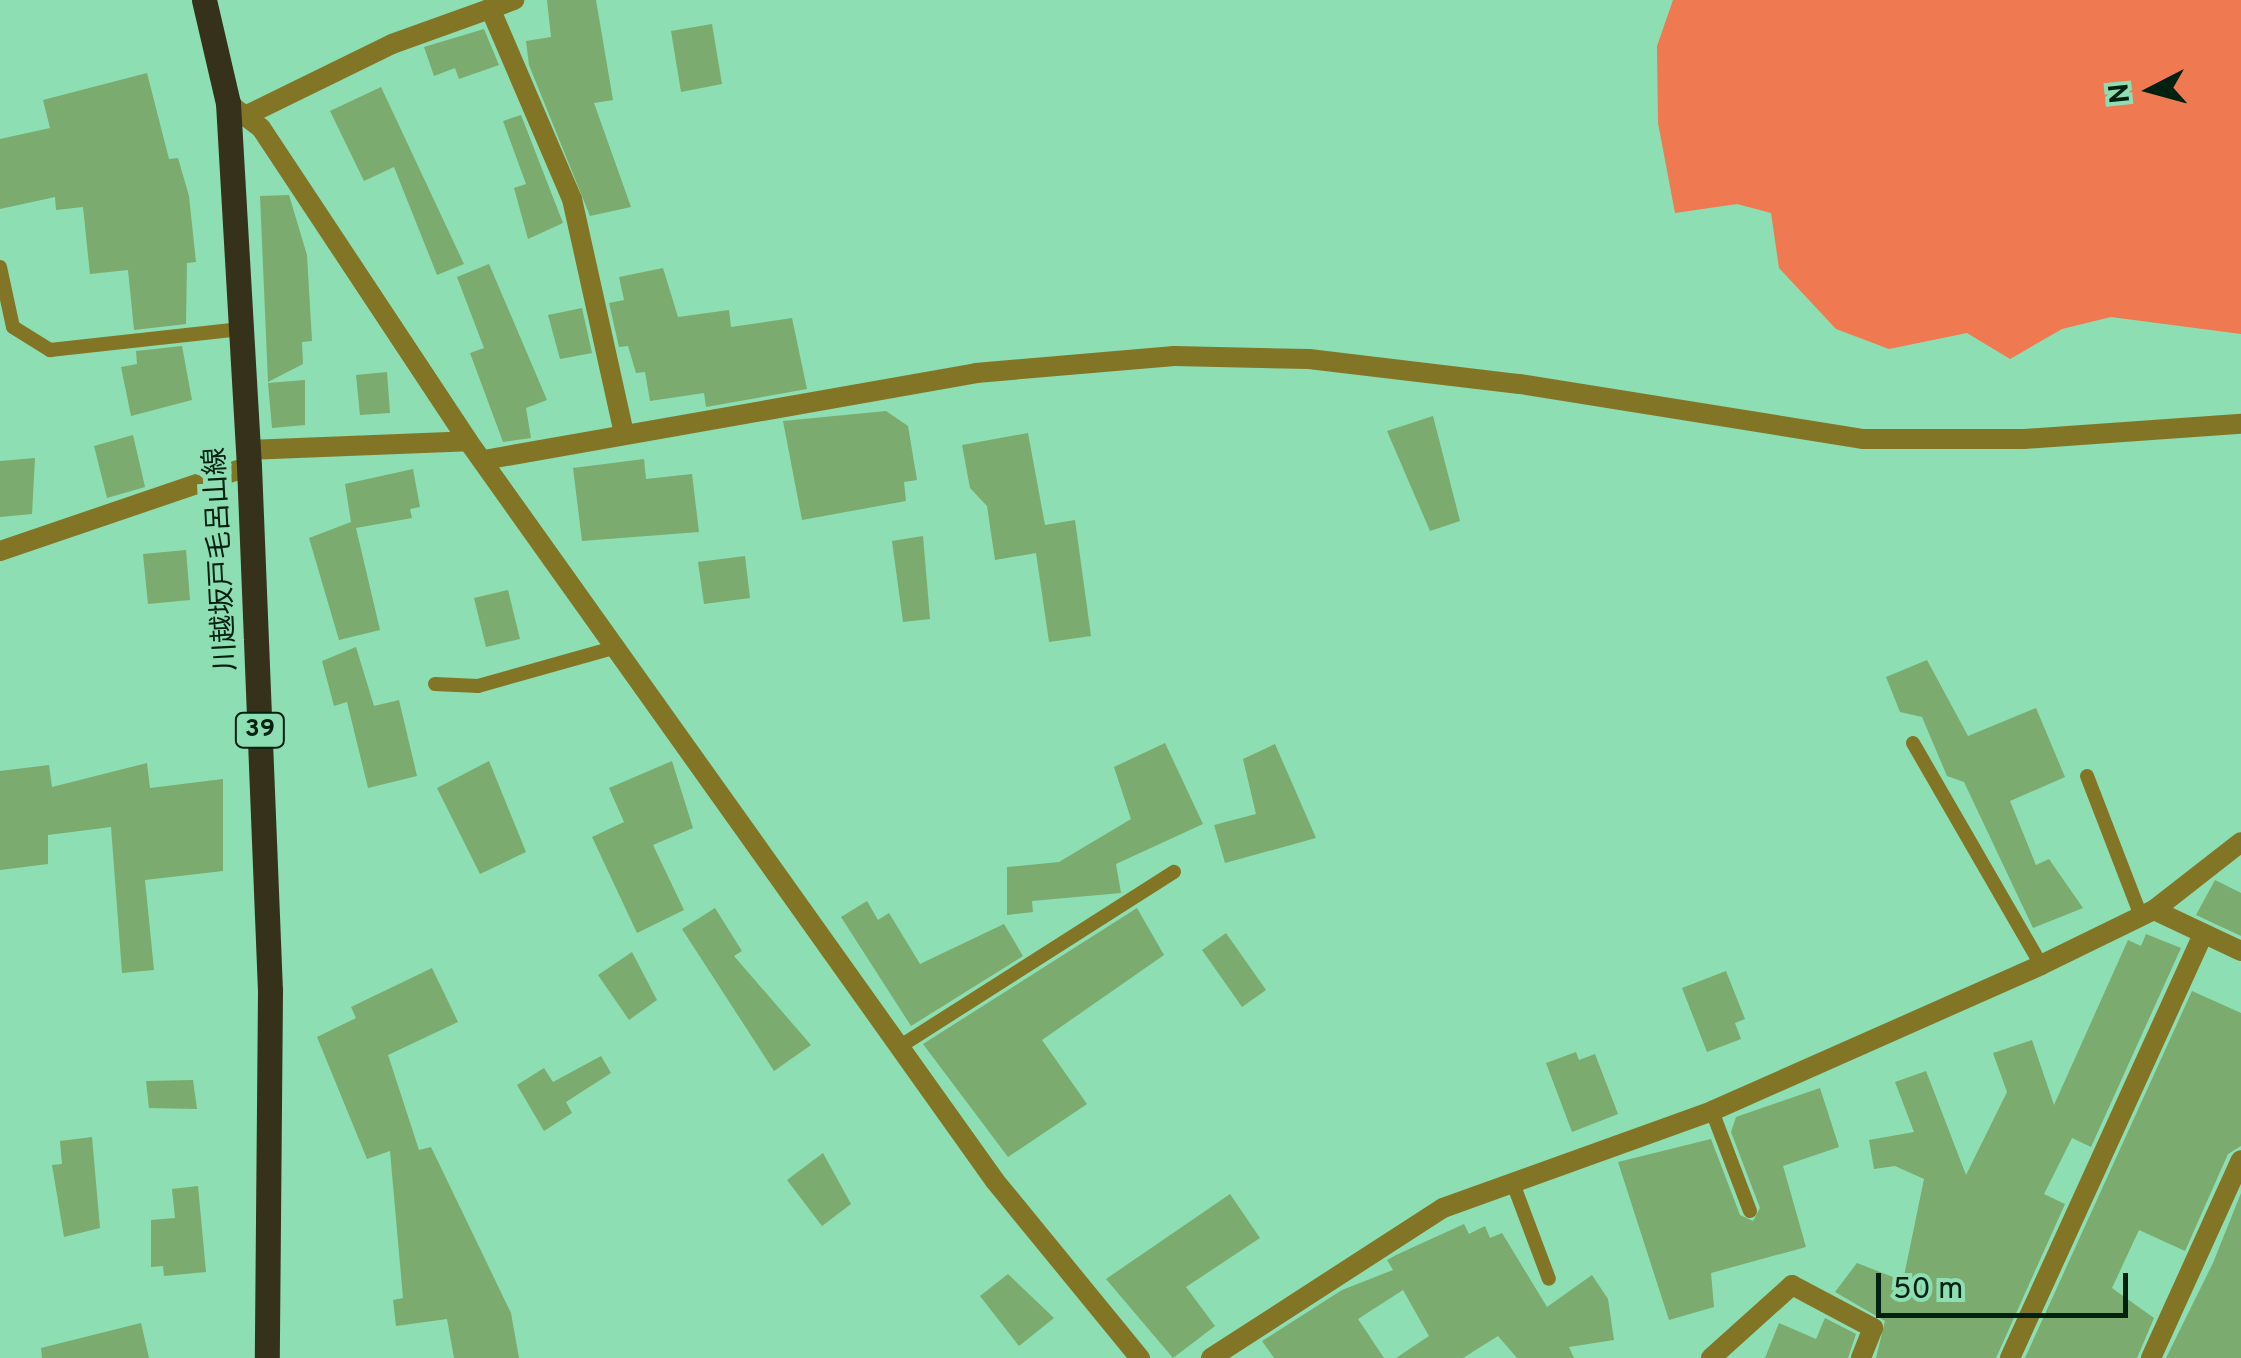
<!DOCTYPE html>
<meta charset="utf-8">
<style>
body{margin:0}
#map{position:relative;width:2241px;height:1358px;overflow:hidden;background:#8ddeb2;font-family:Overpass,"Noto Sans JP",sans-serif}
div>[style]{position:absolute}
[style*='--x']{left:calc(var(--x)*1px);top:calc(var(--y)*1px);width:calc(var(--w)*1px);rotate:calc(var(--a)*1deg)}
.green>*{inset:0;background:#ef7951}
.building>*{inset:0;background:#7bab6e}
.lane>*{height:14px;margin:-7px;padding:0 7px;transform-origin:7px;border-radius:7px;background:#837526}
.street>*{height:20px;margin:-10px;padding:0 10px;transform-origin:10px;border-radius:10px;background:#837526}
.primary>*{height:25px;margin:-12.5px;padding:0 12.5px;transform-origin:12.5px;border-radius:12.5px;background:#36311b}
span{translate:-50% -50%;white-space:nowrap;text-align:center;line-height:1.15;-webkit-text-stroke:10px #8ddeb2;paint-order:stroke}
.shield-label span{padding:2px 8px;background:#8ddeb2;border:2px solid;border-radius:8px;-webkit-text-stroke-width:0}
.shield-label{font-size:25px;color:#002010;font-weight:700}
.street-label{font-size:28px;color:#002010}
.north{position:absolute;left:2101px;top:40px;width:100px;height:100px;-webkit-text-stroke:8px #8ddeb2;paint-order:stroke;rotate:264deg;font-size:28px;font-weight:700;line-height:40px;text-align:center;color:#002010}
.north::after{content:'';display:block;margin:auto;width:35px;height:45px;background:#002010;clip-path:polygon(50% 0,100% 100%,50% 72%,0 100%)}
.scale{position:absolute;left:1876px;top:1273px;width:252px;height:45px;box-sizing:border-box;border:5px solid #002010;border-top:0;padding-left:12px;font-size:30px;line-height:35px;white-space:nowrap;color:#002010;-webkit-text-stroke:8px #8ddeb2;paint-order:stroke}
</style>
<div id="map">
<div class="green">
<i style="clip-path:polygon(1673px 0,2241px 0,2241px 334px,2111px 317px,2062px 329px,2010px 359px,1967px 333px,1889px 349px,1836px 329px,1779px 268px,1771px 213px,1737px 204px,1675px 213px,1658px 123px,1657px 46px)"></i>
</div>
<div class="building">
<i style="clip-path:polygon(547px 0,596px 0,613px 100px,594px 103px,631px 207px,590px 216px,529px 65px,526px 41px,551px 37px)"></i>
<i style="clip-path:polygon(712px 24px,722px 84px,681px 92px,671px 31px)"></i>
<i style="clip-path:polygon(484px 29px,499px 65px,459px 79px,455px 68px,434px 76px,424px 47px)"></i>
<i style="clip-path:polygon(147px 73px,169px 159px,178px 158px,189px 196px,196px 262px,187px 263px,186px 324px,134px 330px,128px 270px,90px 274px,83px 207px,56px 210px,55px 197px,0 209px,0 139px,50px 128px,43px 100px)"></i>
<i style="clip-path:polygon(381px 87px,464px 264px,437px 275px,394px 167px,364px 181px,330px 111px)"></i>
<i style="clip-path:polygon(521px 115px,563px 223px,528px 239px,514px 188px,526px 184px,503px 121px)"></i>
<i style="clip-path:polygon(289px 195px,307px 255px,312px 341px,302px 342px,303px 364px,268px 382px,260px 196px)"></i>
<i style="clip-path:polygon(489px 264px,547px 400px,526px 408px,531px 438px,503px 442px,470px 353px,484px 348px,457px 277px)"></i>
<i style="clip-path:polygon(663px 268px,678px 317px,729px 310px,731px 327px,792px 318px,807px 389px,706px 407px,704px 393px,650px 401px,645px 372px,636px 373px,628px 346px,619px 347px,609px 303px,624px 300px,619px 277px)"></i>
<i style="clip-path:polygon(582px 308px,592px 353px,560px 359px,548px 315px)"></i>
<i style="clip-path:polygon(182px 346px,192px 400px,131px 416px,121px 367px,137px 364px,136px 351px)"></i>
<i style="clip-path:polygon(387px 372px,390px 413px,360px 415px,356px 375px)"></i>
<i style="clip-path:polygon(305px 380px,305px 425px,272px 428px,268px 383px)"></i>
<i style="clip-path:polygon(886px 411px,908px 426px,917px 480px,904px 482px,906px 501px,802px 520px,783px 421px)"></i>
<i style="clip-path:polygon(1433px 416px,1460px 521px,1430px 531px,1387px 431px)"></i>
<i style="clip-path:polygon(1028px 433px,1045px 525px,1075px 520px,1091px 636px,1049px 642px,1036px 553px,995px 560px,987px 506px,970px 488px,962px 445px)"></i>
<i style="clip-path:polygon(133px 435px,145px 487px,107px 498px,94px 446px)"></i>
<i style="clip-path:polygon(35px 458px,32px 514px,0 517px,0 461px)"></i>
<i style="clip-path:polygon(644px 459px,646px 479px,692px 474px,699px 532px,582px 541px,573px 468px)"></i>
<i style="clip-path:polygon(413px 469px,420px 507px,410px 509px,412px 518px,356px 528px,380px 630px,339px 640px,309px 538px,351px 522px,345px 484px)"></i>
<i style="clip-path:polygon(923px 536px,930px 619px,903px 622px,892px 541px)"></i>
<i style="clip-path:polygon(186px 550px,190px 600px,148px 604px,143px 554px)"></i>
<i style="clip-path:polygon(745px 556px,750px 598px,704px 604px,698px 562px)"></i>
<i style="clip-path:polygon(508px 590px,520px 639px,486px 647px,474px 598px)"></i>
<i style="clip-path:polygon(356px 647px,374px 706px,399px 700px,417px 776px,368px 788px,347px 702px,334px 706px,322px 661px)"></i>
<i style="clip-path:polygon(1927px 660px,1968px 736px,2036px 708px,2065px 777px,2010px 801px,2036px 865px,2049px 859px,2083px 908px,2033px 928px,1964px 782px,1947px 776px,1922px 717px,1900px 712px,1886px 677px)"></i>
<i style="clip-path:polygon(1165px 743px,1203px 824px,1116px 864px,1121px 893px,1032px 901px,1033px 912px,1007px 915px,1007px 867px,1059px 862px,1131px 819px,1114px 767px)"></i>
<i style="clip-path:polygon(1275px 744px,1316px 838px,1225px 863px,1214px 825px,1256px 814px,1243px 759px)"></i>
<i style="clip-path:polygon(489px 761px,526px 852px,480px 874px,437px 788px)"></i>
<i style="clip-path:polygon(672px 761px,693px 828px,653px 845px,684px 910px,637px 933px,592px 837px,624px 822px,609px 788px)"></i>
<i style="clip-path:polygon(147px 763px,150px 788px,223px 779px,223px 871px,145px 880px,154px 970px,122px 973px,111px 827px,48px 835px,48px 864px,0 870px,0 771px,49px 765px,52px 787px)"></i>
<i style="clip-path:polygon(2215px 880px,2241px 893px,2241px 936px,2196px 915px)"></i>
<i style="clip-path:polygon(867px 901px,878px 920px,889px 913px,920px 964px,1004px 924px,1023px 956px,911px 1026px,841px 917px)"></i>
<i style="clip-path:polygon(715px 908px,742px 951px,734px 956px,811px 1045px,774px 1071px,682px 929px)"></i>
<i style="clip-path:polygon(1137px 908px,1164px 955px,1042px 1040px,1087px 1104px,1008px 1157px,923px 1044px)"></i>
<i style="clip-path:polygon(1226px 933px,1266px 990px,1242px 1007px,1202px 950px)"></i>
<i style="clip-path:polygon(2146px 934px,2181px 948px,2091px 1147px,2072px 1138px,2044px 1194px,2065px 1204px,1996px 1358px,1876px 1358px,1885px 1321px,1835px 1292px,1857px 1263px,1903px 1281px,1924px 1179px,1895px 1166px,1874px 1169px,1869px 1140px,1914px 1132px,1895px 1082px,1926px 1071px,1966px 1175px,2007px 1092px,1993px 1053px,2032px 1040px,2054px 1105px,2128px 940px,2141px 946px)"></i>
<i style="clip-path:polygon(632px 952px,657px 1000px,629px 1020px,598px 975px)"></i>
<i style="clip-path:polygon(432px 968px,458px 1022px,388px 1055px,419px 1150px,431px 1147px,511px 1313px,519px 1358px,454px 1358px,447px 1319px,396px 1326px,393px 1300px,403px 1298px,390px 1151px,367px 1159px,317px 1037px,356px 1018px,351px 1007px)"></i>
<i style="clip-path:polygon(1726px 971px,1745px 1019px,1735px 1023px,1741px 1039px,1707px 1052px,1682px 988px)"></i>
<i style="clip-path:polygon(2192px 991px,2241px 1013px,2241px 1146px,2228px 1154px,2185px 1251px,2139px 1230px,2112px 1288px,2154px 1318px,2137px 1358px,2025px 1358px)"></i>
<i style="clip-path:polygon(1576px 1052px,1579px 1060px,1595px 1054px,1618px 1114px,1572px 1132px,1546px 1063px)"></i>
<i style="clip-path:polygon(601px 1056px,611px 1073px,566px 1102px,572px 1113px,544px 1131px,517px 1085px,544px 1068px,553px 1082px)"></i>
<i style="clip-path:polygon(193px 1080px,197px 1109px,149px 1108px,146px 1081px)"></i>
<i style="clip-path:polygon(1820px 1088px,1839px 1147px,1783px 1166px,1806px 1247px,1711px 1273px,1714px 1307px,1669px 1320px,1618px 1162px,1711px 1139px,1740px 1215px,1753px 1221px,1760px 1208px,1731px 1132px,1736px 1117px)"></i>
<i style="clip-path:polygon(92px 1137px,100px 1228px,64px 1237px,52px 1165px,62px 1164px,60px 1141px)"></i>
<i style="clip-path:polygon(823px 1153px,851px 1204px,822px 1226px,787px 1180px)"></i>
<i style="clip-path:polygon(198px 1186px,206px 1272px,164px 1276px,163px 1266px,151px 1267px,151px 1220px,175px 1218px,172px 1189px)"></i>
<i style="clip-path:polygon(2241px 1193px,2241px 1358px,2166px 1358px,2213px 1263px)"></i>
<i style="clip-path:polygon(1230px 1194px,1260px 1238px,1186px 1287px,1215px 1326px,1173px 1358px,1106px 1279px)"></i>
<i style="clip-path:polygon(1464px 1224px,1469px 1234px,1485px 1226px,1490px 1238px,1502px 1233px,1547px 1307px,1592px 1275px,1608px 1299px,1614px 1340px,1569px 1347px,1574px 1358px,1517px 1358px,1498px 1336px,1463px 1358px,1396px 1358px,1429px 1336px,1403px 1290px,1358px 1319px,1384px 1358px,1274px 1358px,1262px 1341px,1342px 1290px,1393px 1270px,1387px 1260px,1396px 1255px)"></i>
<i style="clip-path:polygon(1008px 1274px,1054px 1318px,1019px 1346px,980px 1296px)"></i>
<i style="clip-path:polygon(1825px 1318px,1856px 1334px,1848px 1358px,1765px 1358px,1779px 1323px,1816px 1339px)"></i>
<i style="clip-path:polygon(141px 1323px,149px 1358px,42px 1358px,41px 1348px)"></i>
</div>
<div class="lane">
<i style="--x:0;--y:267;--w:61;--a:77.8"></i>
<i style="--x:13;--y:327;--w:44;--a:31.9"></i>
<i style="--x:50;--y:350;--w:192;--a:-6.3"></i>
<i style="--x:435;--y:684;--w:43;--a:2.7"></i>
<i style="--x:478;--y:686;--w:144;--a:-15.7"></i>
<i style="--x:1913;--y:743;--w:256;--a:60"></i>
<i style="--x:2087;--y:776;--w:150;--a:68.9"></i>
<i style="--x:899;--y:1047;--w:326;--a:-32.5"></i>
<i style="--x:1712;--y:1111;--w:107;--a:69.2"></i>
<i style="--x:1514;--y:1186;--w:99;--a:69.4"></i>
</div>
<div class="street">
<i style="--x:490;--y:8;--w:208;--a:66.8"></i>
<i style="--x:572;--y:199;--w:241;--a:77.5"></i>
<i style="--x:228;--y:103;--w:41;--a:37.1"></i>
<i style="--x:261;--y:128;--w:375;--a:56.5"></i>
<i style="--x:468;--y:441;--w:908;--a:54.54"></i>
<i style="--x:995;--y:1181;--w:229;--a:50.7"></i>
<i style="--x:247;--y:115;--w:161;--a:-26.1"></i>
<i style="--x:392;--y:44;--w:130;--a:-19.8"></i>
<i style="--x:248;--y:450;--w:220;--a:-2.3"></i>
<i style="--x:484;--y:460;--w:500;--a:-10"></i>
<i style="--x:976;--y:373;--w:199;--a:-4.9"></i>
<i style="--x:1174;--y:356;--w:135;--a:1.3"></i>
<i style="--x:1309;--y:359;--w:212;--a:6.8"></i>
<i style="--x:1520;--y:384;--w:348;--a:9.1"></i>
<i style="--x:1864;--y:439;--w:160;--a:0"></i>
<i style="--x:2024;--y:439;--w:218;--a:-4"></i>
<i style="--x:0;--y:551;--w:263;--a:-18.8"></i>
<i style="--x:2154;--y:910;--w:96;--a:25.2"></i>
<i style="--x:1211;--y:1358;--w:276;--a:-32.9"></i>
<i style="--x:1443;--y:1208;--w:286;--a:-19.8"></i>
<i style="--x:1712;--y:1111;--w:360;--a:-23.9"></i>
<i style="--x:2041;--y:965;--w:126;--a:-26"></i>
<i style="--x:2154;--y:910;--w:110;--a:-38"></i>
<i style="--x:1711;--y:1358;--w:109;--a:-42"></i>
<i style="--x:1792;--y:1285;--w:92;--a:28"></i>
<i style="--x:1873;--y:1328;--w:32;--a:112"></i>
<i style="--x:2010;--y:1358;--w:466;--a:-65.5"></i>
<i style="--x:2151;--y:1358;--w:217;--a:-65.6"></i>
</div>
<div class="primary">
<i style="--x:204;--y:0;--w:106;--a:76.9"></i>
<i style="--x:228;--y:103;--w:364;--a:86.7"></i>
<i style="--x:249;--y:466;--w:525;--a:87.71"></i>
<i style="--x:270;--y:991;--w:367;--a:90.5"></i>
</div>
<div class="shield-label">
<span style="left:260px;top:730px">39</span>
</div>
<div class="street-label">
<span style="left:222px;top:559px;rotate:-93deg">川越坂戸毛呂山線</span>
</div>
<div class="north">N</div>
<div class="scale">50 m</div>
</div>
